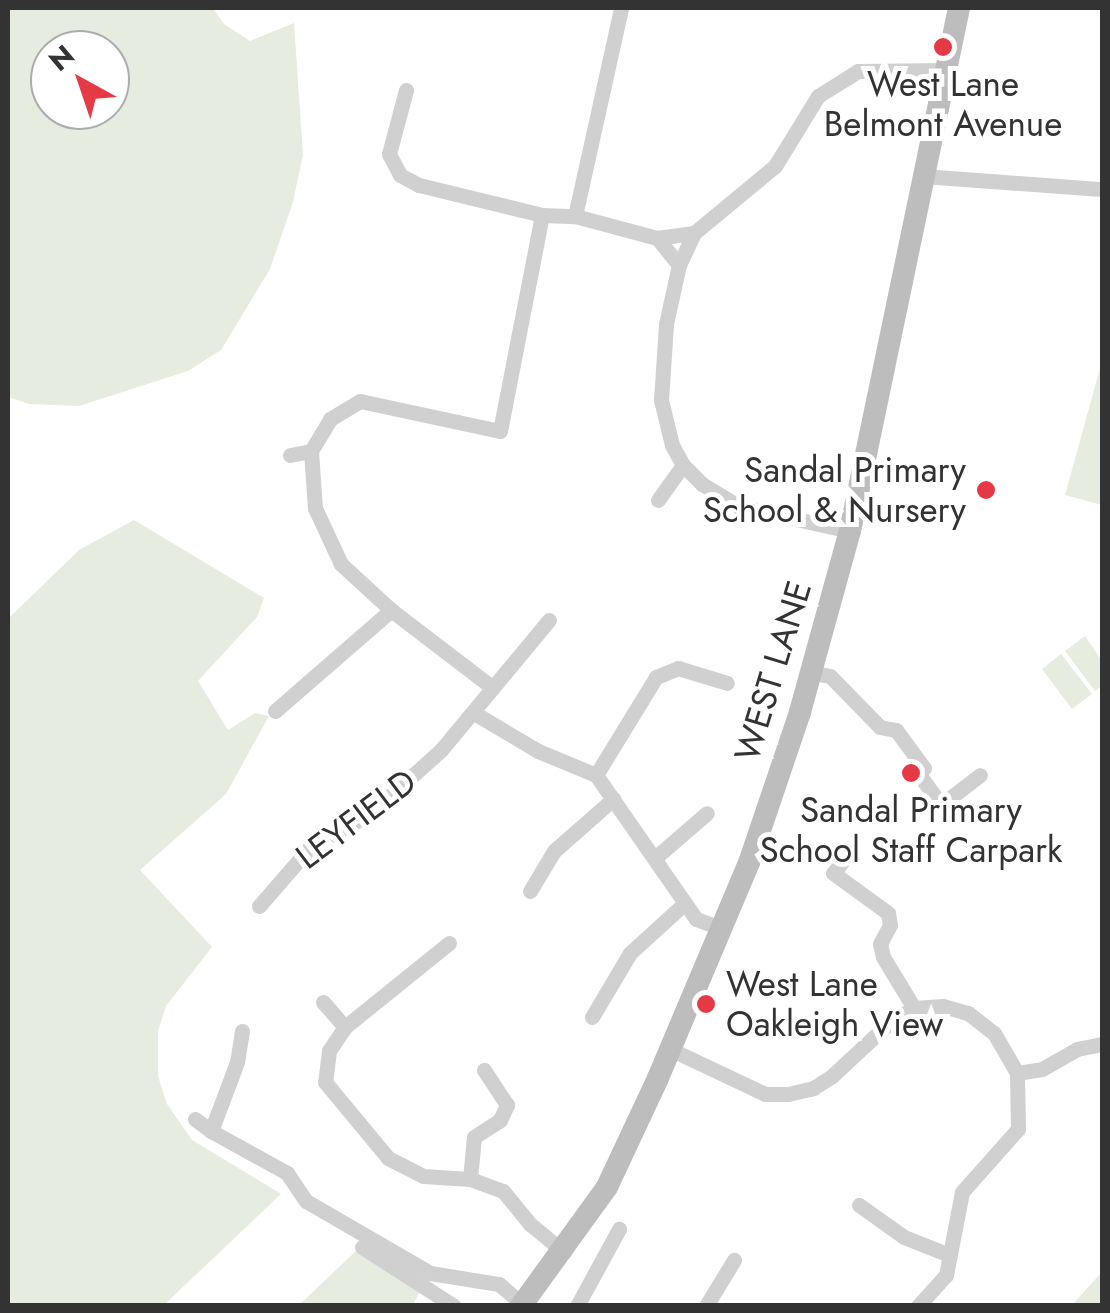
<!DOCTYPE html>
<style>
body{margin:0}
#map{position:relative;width:1110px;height:1313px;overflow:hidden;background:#fff;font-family:Jost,sans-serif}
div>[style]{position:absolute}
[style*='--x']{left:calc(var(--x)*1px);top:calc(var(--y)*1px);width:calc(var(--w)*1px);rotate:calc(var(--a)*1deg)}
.green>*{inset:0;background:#e6ecdf}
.street>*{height:15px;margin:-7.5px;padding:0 7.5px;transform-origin:7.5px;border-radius:7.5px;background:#d0d0d0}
.secondary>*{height:22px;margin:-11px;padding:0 11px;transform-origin:11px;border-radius:11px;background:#bdbdbd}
.dots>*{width:28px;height:28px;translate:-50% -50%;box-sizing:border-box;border:5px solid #fff;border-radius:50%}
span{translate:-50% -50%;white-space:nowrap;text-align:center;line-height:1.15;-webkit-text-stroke:10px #fff;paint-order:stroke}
.poi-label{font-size:35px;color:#333}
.right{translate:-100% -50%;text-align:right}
.left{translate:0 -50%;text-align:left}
.street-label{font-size:35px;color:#333}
.frame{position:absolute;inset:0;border:10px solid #333;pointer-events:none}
.north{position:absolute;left:30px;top:30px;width:100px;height:100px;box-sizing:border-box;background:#fff;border:2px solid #adadad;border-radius:50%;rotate:320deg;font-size:28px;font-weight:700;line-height:40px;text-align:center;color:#333}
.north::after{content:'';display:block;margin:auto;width:35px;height:45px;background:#e63946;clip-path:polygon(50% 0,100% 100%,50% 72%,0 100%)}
</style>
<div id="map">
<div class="green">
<i style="clip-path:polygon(evenodd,8px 8px,213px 8px,224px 24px,250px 41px,294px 23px,303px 155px,293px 202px,270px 269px,221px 350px,188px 371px,79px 406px,29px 404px,8px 397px,8px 8px,50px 50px,110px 50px,110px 110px,50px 110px,50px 50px)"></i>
<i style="clip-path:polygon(1102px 361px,1102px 505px,1065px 495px)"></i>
<i style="clip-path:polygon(134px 520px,264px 598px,257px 617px,198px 681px,228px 730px,255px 713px,269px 716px,226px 794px,140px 870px,212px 947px,166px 1006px,158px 1031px,158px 1076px,167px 1104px,192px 1140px,281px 1194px,164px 1305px,8px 1305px,8px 619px,79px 550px)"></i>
<i style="clip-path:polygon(1085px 636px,1102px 661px,1102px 686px,1095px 691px,1065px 651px)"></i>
<i style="clip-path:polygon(1061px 654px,1092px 694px,1072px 709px,1042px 669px)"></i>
<i style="clip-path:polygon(357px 1250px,421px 1289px,413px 1305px,298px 1306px)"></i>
<i style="clip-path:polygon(1102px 1272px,1102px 1305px,1072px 1305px)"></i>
</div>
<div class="street">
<i style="--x:406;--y:90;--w:66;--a:104.9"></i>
<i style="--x:389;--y:154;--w:24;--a:62"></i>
<i style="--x:400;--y:175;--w:21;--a:28"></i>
<i style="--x:419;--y:185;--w:127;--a:13.7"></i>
<i style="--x:923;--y:176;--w:179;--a:4.2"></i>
<i style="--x:575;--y:216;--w:85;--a:15"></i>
<i style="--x:679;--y:265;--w:35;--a:-129"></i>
<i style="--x:657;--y:238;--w:37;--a:-8"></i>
<i style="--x:311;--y:451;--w:57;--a:86"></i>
<i style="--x:315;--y:508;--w:62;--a:65.1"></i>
<i style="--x:341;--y:564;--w:68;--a:42.6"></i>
<i style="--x:391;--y:610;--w:128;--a:37.4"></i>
<i style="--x:290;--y:455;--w:21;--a:-11"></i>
<i style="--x:311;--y:451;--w:37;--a:-59"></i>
<i style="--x:330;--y:419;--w:35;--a:-31"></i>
<i style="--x:360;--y:401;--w:143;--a:12.1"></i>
<i style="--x:500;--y:431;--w:220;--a:-79"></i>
<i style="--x:542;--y:215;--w:33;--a:2"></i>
<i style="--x:575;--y:216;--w:213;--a:-77.5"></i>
<i style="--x:658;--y:500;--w:43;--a:-54.5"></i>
<i style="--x:850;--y:531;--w:115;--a:-167.4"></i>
<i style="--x:738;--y:506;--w:42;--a:-148.6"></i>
<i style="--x:702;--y:484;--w:27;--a:-135"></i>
<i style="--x:683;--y:465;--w:23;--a:-119"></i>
<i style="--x:672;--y:445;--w:46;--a:-103.7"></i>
<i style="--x:661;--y:400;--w:76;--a:-86.2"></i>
<i style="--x:666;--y:324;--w:60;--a:-77.6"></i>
<i style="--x:679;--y:265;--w:35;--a:-65"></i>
<i style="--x:694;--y:233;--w:105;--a:-39.6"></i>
<i style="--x:775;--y:166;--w:82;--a:-58.4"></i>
<i style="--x:818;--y:96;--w:47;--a:-32"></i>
<i style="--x:858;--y:71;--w:86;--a:-0.7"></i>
<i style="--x:813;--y:673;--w:17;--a:10"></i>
<i style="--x:830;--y:676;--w:71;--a:45.6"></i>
<i style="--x:880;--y:727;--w:16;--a:11"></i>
<i style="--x:896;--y:730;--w:47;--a:53.6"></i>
<i style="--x:924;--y:768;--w:8;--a:140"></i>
<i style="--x:918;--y:773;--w:39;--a:54"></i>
<i style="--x:941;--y:805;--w:49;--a:-37.6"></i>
<i style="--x:275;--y:711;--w:154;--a:-41"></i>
<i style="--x:474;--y:713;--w:74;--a:30.7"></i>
<i style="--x:538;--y:751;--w:63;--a:22.5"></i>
<i style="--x:596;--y:775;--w:175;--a:55.2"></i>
<i style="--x:696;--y:919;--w:27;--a:20"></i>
<i style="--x:596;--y:775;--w:115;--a:-58.5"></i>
<i style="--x:656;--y:677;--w:24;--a:-22"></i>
<i style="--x:678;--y:668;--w:51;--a:17"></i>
<i style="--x:656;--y:857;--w:67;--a:-40.8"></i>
<i style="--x:842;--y:862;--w:14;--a:129"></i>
<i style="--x:833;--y:873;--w:68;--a:36"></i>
<i style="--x:888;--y:913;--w:12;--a:81"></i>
<i style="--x:890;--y:925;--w:21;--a:118"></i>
<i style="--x:880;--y:944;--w:13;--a:77"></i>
<i style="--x:883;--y:957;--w:60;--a:58.7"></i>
<i style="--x:530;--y:891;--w:47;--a:-59"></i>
<i style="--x:554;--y:851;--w:79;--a:-41.4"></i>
<i style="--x:259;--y:906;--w:79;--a:-49.1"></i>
<i style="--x:311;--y:846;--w:68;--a:-28.8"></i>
<i style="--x:371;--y:813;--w:94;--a:-42"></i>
<i style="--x:441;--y:750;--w:169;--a:-50.3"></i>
<i style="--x:449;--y:943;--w:134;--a:141.1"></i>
<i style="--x:345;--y:1027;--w:29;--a:124"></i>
<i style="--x:329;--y:1051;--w:31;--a:97"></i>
<i style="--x:325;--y:1082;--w:99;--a:50.3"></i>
<i style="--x:388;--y:1158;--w:39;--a:27"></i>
<i style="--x:423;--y:1176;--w:47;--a:3.7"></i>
<i style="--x:470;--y:1179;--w:35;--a:20"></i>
<i style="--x:503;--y:1191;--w:43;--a:50.7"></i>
<i style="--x:530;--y:1224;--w:44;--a:39.5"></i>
<i style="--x:323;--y:1002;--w:33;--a:49"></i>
<i style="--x:592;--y:1017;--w:74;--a:-59.3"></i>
<i style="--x:630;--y:953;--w:74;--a:-42.3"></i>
<i style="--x:242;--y:1031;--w:31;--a:99"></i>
<i style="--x:237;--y:1062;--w:74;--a:110.6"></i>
<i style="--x:211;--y:1131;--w:87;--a:28.9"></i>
<i style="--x:287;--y:1173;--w:34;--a:56"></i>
<i style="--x:306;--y:1201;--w:143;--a:30.1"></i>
<i style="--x:430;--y:1273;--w:70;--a:9.1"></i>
<i style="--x:499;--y:1284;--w:30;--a:41"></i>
<i style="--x:670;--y:1049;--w:105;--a:25.3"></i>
<i style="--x:765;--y:1094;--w:23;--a:0"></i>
<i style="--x:788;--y:1094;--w:26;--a:-13"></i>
<i style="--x:813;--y:1088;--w:22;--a:-32"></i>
<i style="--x:832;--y:1076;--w:81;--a:-43"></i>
<i style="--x:891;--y:1021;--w:26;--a:-29"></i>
<i style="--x:914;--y:1008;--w:29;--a:-4"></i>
<i style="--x:943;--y:1006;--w:26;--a:16"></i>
<i style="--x:968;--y:1013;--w:33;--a:38"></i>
<i style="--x:994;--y:1033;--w:46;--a:60.1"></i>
<i style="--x:1017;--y:1073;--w:56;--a:89"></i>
<i style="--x:1018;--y:1129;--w:84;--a:131.6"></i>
<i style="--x:962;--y:1192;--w:85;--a:100.9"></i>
<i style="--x:946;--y:1275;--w:42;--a:132.1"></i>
<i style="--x:1017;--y:1073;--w:25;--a:-9"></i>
<i style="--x:1042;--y:1069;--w:40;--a:-29.7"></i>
<i style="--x:1077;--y:1049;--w:25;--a:-11"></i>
<i style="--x:195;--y:1119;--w:20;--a:37"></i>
<i style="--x:470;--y:1179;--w:42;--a:-84.6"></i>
<i style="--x:474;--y:1137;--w:31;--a:-33"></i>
<i style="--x:500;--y:1120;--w:17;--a:-65"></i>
<i style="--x:507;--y:1105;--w:42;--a:-123.3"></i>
<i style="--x:859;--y:1205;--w:55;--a:35.4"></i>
<i style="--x:904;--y:1237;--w:46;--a:21.6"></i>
<i style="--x:362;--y:1247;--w:109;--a:32.7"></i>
<i style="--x:577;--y:1306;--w:88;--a:-61.4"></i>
<i style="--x:706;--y:1306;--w:54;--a:-58.7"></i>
</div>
<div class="secondary">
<i style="--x:521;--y:1306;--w:147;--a:-54.1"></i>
<i style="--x:607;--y:1187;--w:120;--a:-64.9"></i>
<i style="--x:658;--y:1078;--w:237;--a:-67.1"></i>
<i style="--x:750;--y:860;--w:156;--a:-71.3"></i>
<i style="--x:800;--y:712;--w:188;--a:-74.6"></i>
<i style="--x:850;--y:531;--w:534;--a:-78.23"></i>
</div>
<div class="dots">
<i style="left:943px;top:47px;background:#e63946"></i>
<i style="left:986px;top:490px;background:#e63946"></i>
<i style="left:911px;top:773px;background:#e63946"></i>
<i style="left:706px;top:1004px;background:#e63946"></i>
</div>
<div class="poi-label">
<span style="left:943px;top:104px">West Lane<br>Belmont Avenue</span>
<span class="right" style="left:966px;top:490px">Sandal Primary<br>School &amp; Nursery</span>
<span style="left:911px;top:830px">Sandal Primary<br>School Staff Carpark</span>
<span class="left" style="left:726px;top:1004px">West Lane<br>Oakleigh View</span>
</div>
<div class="street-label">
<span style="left:773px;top:671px;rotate:-73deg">WEST LANE</span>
<span style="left:356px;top:819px;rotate:-37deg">LEYFIELD</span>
</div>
<div class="frame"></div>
<div class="north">N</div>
</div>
